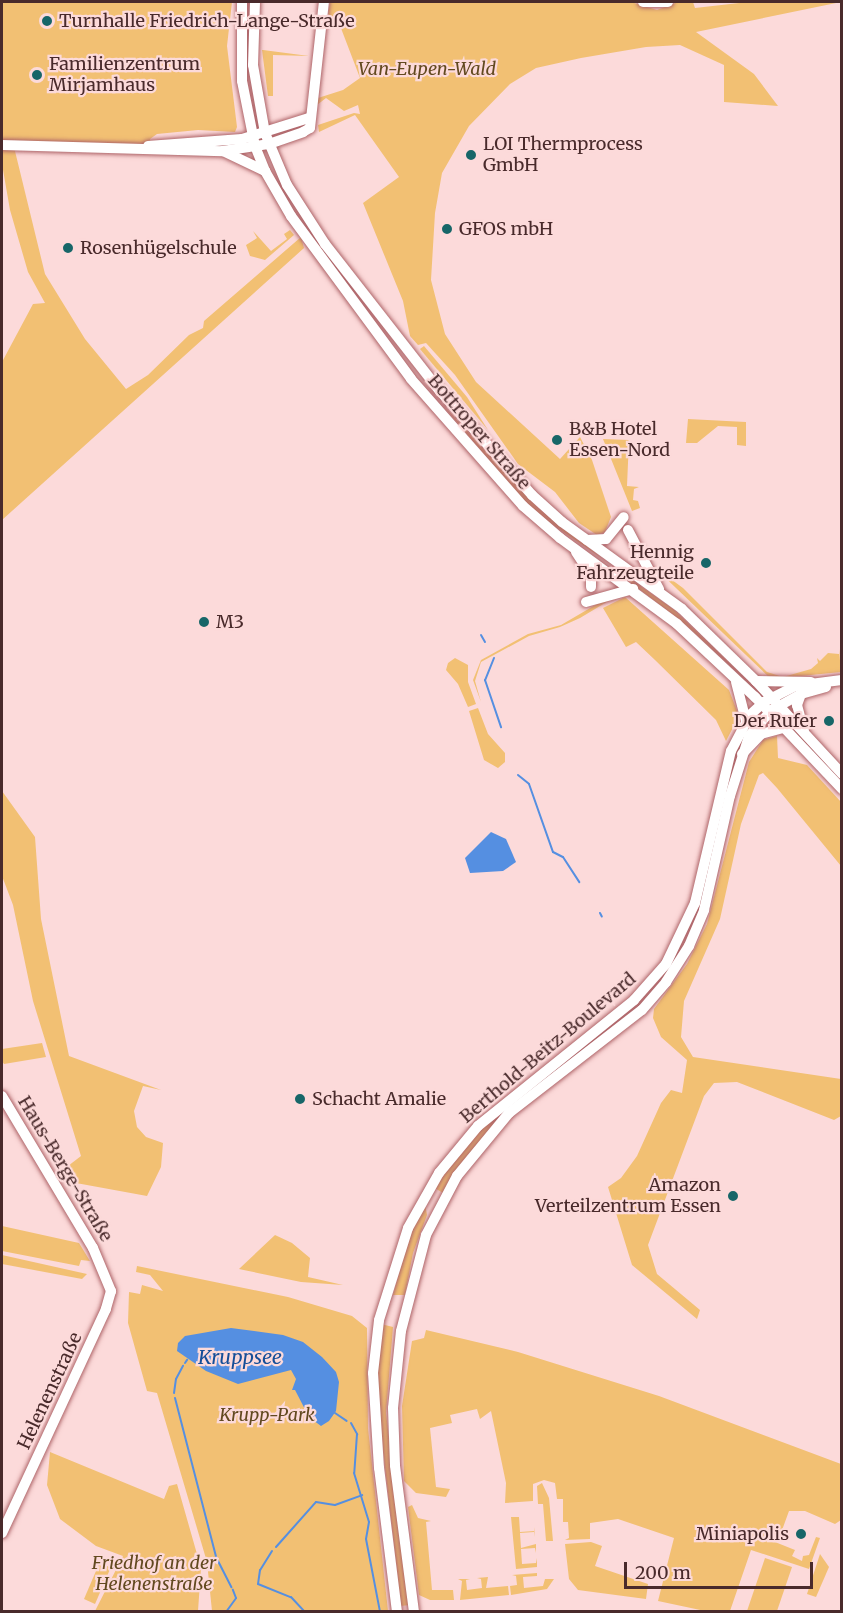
<!DOCTYPE html>
<meta charset="utf-8">
<style>
body{margin:0}
#map{position:relative;width:843px;height:1613px;overflow:hidden;background:#fcdada;font-family:Merriweather,serif}
div>[style]{position:absolute}
[style*='--x']{left:calc(var(--x)*1px);top:calc(var(--y)*1px);width:calc(var(--w)*1px);rotate:calc(var(--a)*1deg)}
.green>*{inset:0;background:#f2c073}
.water>*{inset:0;background:#558fe1}
.stream>*{height:2px;margin:-1px;padding:0 1px;transform-origin:1px;border-radius:1px;background:#558fe1}
.roads{filter:drop-shadow(0 0 2px #ae6468) drop-shadow(0 0 2px #ae6468)}
.secondary>*{height:10px;margin:-5px;padding:0 5px;transform-origin:5px;border-radius:5px;background:#fff}
.primary>*{height:10px;margin:-5px;padding:0 5px;transform-origin:5px;border-radius:5px;background:#fff}
.dots>*{width:16px;height:16px;translate:-50% -50%;box-sizing:border-box;border:3px solid #fcdada;border-radius:50%}
span{translate:-50% -50%;white-space:nowrap;text-align:center;line-height:1.15;-webkit-text-stroke:4.5px #fcdada;paint-order:stroke}
.poi-label{font-size:18px;color:#492a2b}
.left{translate:0 -50%;text-align:left}
.right{translate:-100% -50%;text-align:right}
.park-label{font-size:18px;color:#62491f;font-style:italic}
.street-label{font-size:18px;color:#492a2b}
.water-label{font-size:20px;color:#154e98;font-style:italic}
.frame{position:absolute;inset:0;border:3px solid #492a2b;pointer-events:none}
.scale{position:absolute;left:624px;top:1562px;width:189px;height:27px;box-sizing:border-box;border:3px solid #492a2b;border-top:0;padding-left:8px;font-size:18px;line-height:21px;white-space:nowrap;color:#492a2b;-webkit-text-stroke:4px #fcdada;paint-order:stroke}
</style>
<div id="map">
<div class="green">
<i style="clip-path:polygon(2px 2px,232px 2px,227px 46px,237px 127px,235px 132px,198px 130px,157px 134px,150px 139px,151px 145px,14px 147px,45px 274px,85px 339px,126px 389px,148px 375px,189px 335px,203px 328px,204px 321px,301px 237px,304px 248px,2px 520px,2px 362px,33px 304px,45px 303px,28px 272px,10px 210px,2px 164px)"></i>
<i style="clip-path:polygon(330px 2px,631px 2px,657px 10px,678px 2px,693px 2px,695px 8px,748px 2px,841px 2px,696px 32px,754px 74px,778px 106px,724px 102px,724px 65px,680px 45px,646px 47px,581px 58px,536px 68px,510px 84px,469px 126px,442px 173px,435px 213px,431px 280px,445px 334px,476px 382px,560px 459px,580px 437px,592px 460px,611px 517px,605px 532px,597px 535px,579px 523px,555px 492px,518px 464px,455px 375px,426px 343px,418px 345px,410px 336px,403px 301px,363px 203px,399px 177px,355px 115px,319px 132px,318px 125px,354px 113px,360px 114px,358px 105px,344px 111px,326px 98px,317px 105px,318px 98px,343px 90px,360px 78px,339px 23px,328px 16px)"></i>
<i style="clip-path:polygon(262px 50px,263px 50px,309px 56px,273px 55px,273px 96px,268px 96px)"></i>
<i style="clip-path:polygon(290px 230px,294px 235px,265px 260px,250px 256px,246px 245px,257px 238px,253px 231px,271px 251px,287px 239px,284px 234px)"></i>
<i style="clip-path:polygon(424px 346px,467px 397px,488px 430px,420px 349px)"></i>
<i style="clip-path:polygon(442px 404px,537px 507px,603px 559px,543px 518px,517px 494px)"></i>
<i style="clip-path:polygon(688px 419px,746px 422px,746px 446px,737px 445px,737px 427px,718px 426px,697px 443px,686px 443px)"></i>
<i style="clip-path:polygon(603px 439px,629px 440px,627px 486px,639px 487px,634px 489px,633px 500px,638px 501px,640px 508px,632px 511px)"></i>
<i style="clip-path:polygon(653px 566px,683px 588px,767px 672px,783px 677px,811px 669px,818px 663px,817px 658px,820px 661px,828px 653px,839px 654px,839px 649px,841px 672px,771px 679px)"></i>
<i style="clip-path:polygon(626px 576px,673px 609px,758px 691px,686px 625px,625px 578px)"></i>
<i style="clip-path:polygon(609px 597px,615px 597px,580px 618px,560px 627px,529px 636px,481px 662px,475px 681px,481px 702px,473px 680px,481px 660px,528px 634px,561px 625px)"></i>
<i style="clip-path:polygon(625px 597px,729px 690px,739px 716px,726px 741px,716px 720px,655px 660px,636px 642px,626px 647px,603px 608px)"></i>
<i style="clip-path:polygon(455px 658px,468px 665px,468px 682px,476px 704px,468px 707px,458px 684px,446px 670px,448px 663px)"></i>
<i style="clip-path:polygon(478px 708px,488px 734px,505px 753px,505px 762px,498px 768px,484px 760px,469px 711px)"></i>
<i style="clip-path:polygon(777px 736px,778px 758px,807px 765px,841px 802px,841px 866px,777px 788px,763px 773px,759px 775px,741px 824px,720px 919px,684px 1001px,681px 1037px,693px 1057px,841px 1079px,841px 1116px,834px 1120px,737px 1082px,714px 1083px,704px 1096px,648px 1245px,657px 1274px,700px 1310px,697px 1319px,632px 1265px,608px 1187px,621px 1178px,637px 1156px,661px 1103px,671px 1090px,682px 1093px,687px 1060px,661px 1037px,653px 1018px,654px 1009px,687px 964px,707px 924px,749px 762px,763px 740px)"></i>
<i style="clip-path:polygon(2px 791px,35px 837px,41px 919px,69px 1056px,161px 1090px,143px 1086px,134px 1111px,137px 1127px,146px 1137px,163px 1143px,161px 1167px,147px 1196px,76px 1183px,68px 1166px,81px 1156px,33px 1001px,13px 905px,2px 876px)"></i>
<i style="clip-path:polygon(617px 1020px,508px 1106px,443px 1193px,433px 1187px,464px 1145px,500px 1109px)"></i>
<i style="clip-path:polygon(42px 1043px,46px 1057px,4px 1064px,2px 1061px,2px 1049px)"></i>
<i style="clip-path:polygon(425px 1204px,427px 1215px,413px 1253px,405px 1295px,393px 1295px,412px 1226px)"></i>
<i style="clip-path:polygon(2px 1226px,79px 1243px,90px 1261px,81px 1260px,79px 1266px,2px 1251px)"></i>
<i style="clip-path:polygon(275px 1235px,292px 1243px,310px 1258px,308px 1277px,343px 1285px,301px 1282px,239px 1269px)"></i>
<i style="clip-path:polygon(2px 1255px,87px 1274px,82px 1279px,2px 1264px)"></i>
<i style="clip-path:polygon(137px 1266px,288px 1297px,352px 1316px,367px 1328px,368px 1428px,388px 1611px,212px 1611px,207px 1562px,157px 1393px,147px 1391px,128px 1323px,129px 1292px,140px 1294px,142px 1285px,163px 1291px,150px 1275px,136px 1272px)"></i>
<i style="clip-path:polygon(381px 1324px,393px 1327px,386px 1413px,409px 1605px,401px 1606px,376px 1388px)"></i>
<i style="clip-path:polygon(426px 1330px,518px 1352px,659px 1396px,841px 1464px,841px 1520px,835px 1524px,805px 1511px,789px 1511px,781px 1533px,770px 1540px,795px 1550px,792px 1556px,802px 1561px,803px 1556px,809px 1555px,816px 1537px,820px 1538px,809px 1569px,751px 1550px,730px 1611px,705px 1611px,658px 1601px,674px 1538px,618px 1519px,590px 1523px,590px 1539px,565px 1540px,569px 1538px,568px 1522px,563px 1522px,563px 1499px,557px 1499px,555px 1483px,544px 1480px,533px 1484px,533px 1501px,505px 1503px,506px 1483px,491px 1411px,480px 1419px,477px 1409px,450px 1415px,452px 1423px,430px 1428px,436px 1487px,450px 1489px,446px 1497px,416px 1493px,404px 1481px,402px 1406px,412px 1341px,424px 1338px)"></i>
<i style="clip-path:polygon(50px 1452px,164px 1499px,169px 1486px,177px 1484px,201px 1568px,198px 1611px,95px 1611px,123px 1556px,96px 1546px,60px 1519px,47px 1485px)"></i>
<i style="clip-path:polygon(542px 1483px,549px 1498px,553px 1541px,546px 1541px,543px 1504px,538px 1504px,537px 1486px)"></i>
<i style="clip-path:polygon(412px 1505px,418px 1518px,431px 1521px,426px 1522px,432px 1590px,453px 1590px,454px 1600px,430px 1600px,419px 1595px,408px 1507px)"></i>
<i style="clip-path:polygon(511px 1517px,519px 1517px,520px 1532px,534px 1531px,534px 1527px,535px 1537px,534px 1532px,520px 1533px,521px 1548px,536px 1544px,536px 1553px,535px 1548px,521px 1549px,522px 1564px,536px 1563px,537px 1558px,537px 1567px,516px 1569px)"></i>
<i style="clip-path:polygon(591px 1542px,602px 1546px,595px 1566px,648px 1584px,646px 1599px,578px 1590px,569px 1579px,565px 1544px)"></i>
<i style="clip-path:polygon(820px 1554px,829px 1567px,816px 1597px,807px 1594px)"></i>
<i style="clip-path:polygon(765px 1558px,792px 1567px,777px 1611px,747px 1611px)"></i>
<i style="clip-path:polygon(99px 1564px,111px 1567px,95px 1604px,84px 1599px)"></i>
<i style="clip-path:polygon(537px 1573px,537px 1576px,523px 1577px,524px 1588px,543px 1586px,545px 1579px,554px 1579px,547px 1589px,511px 1595px,510px 1586px,517px 1585px,516px 1576px,512px 1575px)"></i>
<i style="clip-path:polygon(488px 1577px,486px 1588px,508px 1586px,509px 1595px,460px 1600px,462px 1581px,458px 1579px,470px 1579px,466px 1580px,467px 1590px,482px 1588px,481px 1579px,477px 1578px)"></i>
</div>
<div class="water">
<i style="clip-path:polygon(491px 832px,506px 839px,516px 862px,503px 871px,470px 873px,465px 858px)"></i>
<i style="clip-path:polygon(231px 1328px,283px 1335px,303px 1342px,322px 1357px,336px 1372px,339px 1382px,336px 1411px,329px 1421px,321px 1426px,309px 1417px,295px 1390px,292px 1390px,296px 1379px,291px 1370px,238px 1384px,206px 1371px,177px 1351px,178px 1343px,185px 1336px)"></i>
</div>
<div class="stream">
<i style="--x:481;--y:635;--w:8;--a:60"></i>
<i style="--x:494;--y:658;--w:24;--a:112"></i>
<i style="--x:485;--y:680;--w:50;--a:71.2"></i>
<i style="--x:518;--y:775;--w:14;--a:39"></i>
<i style="--x:529;--y:784;--w:72;--a:70.6"></i>
<i style="--x:553;--y:852;--w:11;--a:27"></i>
<i style="--x:563;--y:857;--w:30;--a:57"></i>
<i style="--x:600;--y:913;--w:4;--a:63"></i>
<i style="--x:185;--y:1363;--w:4;--a:-56"></i>
<i style="--x:174;--y:1393;--w:14;--a:-82"></i>
<i style="--x:176;--y:1379;--w:15;--a:-62"></i>
<i style="--x:175;--y:1398;--w:164;--a:75.5"></i>
<i style="--x:216;--y:1557;--w:34;--a:63"></i>
<i style="--x:335;--y:1413;--w:14;--a:34"></i>
<i style="--x:351;--y:1423;--w:13;--a:61"></i>
<i style="--x:357;--y:1434;--w:39;--a:94"></i>
<i style="--x:354;--y:1473;--w:51;--a:73"></i>
<i style="--x:369;--y:1522;--w:17;--a:100"></i>
<i style="--x:366;--y:1539;--w:74;--a:79.1"></i>
<i style="--x:276;--y:1547;--w:60;--a:-48.4"></i>
<i style="--x:316;--y:1502;--w:19;--a:9"></i>
<i style="--x:335;--y:1505;--w:29;--a:-20"></i>
<i style="--x:272;--y:1551;--w:22;--a:122"></i>
<i style="--x:260;--y:1570;--w:14;--a:98"></i>
<i style="--x:258;--y:1584;--w:35;--a:22"></i>
<i style="--x:291;--y:1597;--w:21;--a:47"></i>
<i style="--x:226;--y:1612;--w:17;--a:-54"></i>
<i style="--x:236;--y:1598;--w:9;--a:-111"></i>
</div>
<div class="roads">
<div class="secondary">
<i style="--x:643;--y:2;--w:25;--a:0"></i>
<i style="--x:2;--y:145;--w:221;--a:1.6"></i>
<i style="--x:223;--y:151;--w:47;--a:-8.7"></i>
<i style="--x:269;--y:144;--w:36;--a:-19"></i>
<i style="--x:303;--y:132;--w:8;--a:-30"></i>
<i style="--x:310;--y:128;--w:127;--a:-83.7"></i>
<i style="--x:148;--y:146;--w:94;--a:-4.3"></i>
<i style="--x:242;--y:139;--w:70;--a:-17.4"></i>
<i style="--x:223;--y:151;--w:47;--a:25.5"></i>
<i style="--x:2;--y:1096;--w:177;--a:59.1"></i>
<i style="--x:93;--y:1248;--w:47;--a:67.3"></i>
<i style="--x:111;--y:1291;--w:19;--a:106"></i>
<i style="--x:106;--y:1309;--w:247;--a:114.9"></i>
<i style="--x:397;--y:1612;--w:145;--a:-97.1"></i>
<i style="--x:379;--y:1468;--w:95;--a:-93.6"></i>
<i style="--x:373;--y:1373;--w:53;--a:-83.5"></i>
<i style="--x:379;--y:1320;--w:96;--a:-72.5"></i>
<i style="--x:408;--y:1228;--w:63;--a:-60.6"></i>
<i style="--x:439;--y:1173;--w:61;--a:-50.3"></i>
<i style="--x:478;--y:1126;--w:201;--a:-38.9"></i>
<i style="--x:634;--y:1000;--w:48;--a:-48.4"></i>
<i style="--x:666;--y:964;--w:68;--a:-64.6"></i>
<i style="--x:695;--y:903;--w:156;--a:-76.7"></i>
<i style="--x:731;--y:751;--w:41;--a:-62.2"></i>
<i style="--x:750;--y:715;--w:19;--a:-43"></i>
<i style="--x:764;--y:702;--w:35;--a:-27"></i>
<i style="--x:795;--y:686;--w:47;--a:-7.3"></i>
<i style="--x:414;--y:1612;--w:148;--a:-97.4"></i>
<i style="--x:395;--y:1465;--w:57;--a:-92"></i>
<i style="--x:393;--y:1408;--w:77;--a:-84.1"></i>
<i style="--x:401;--y:1331;--w:99;--a:-75.4"></i>
<i style="--x:426;--y:1235;--w:67;--a:-62.3"></i>
<i style="--x:457;--y:1176;--w:82;--a:-50.5"></i>
<i style="--x:509;--y:1113;--w:168;--a:-37.8"></i>
<i style="--x:642;--y:1010;--w:37;--a:-49"></i>
<i style="--x:666;--y:982;--w:43;--a:-57.4"></i>
<i style="--x:689;--y:946;--w:39;--a:-67"></i>
<i style="--x:704;--y:910;--w:117;--a:-77.2"></i>
<i style="--x:730;--y:796;--w:63;--a:-72.4"></i>
<i style="--x:749;--y:736;--w:35;--a:-49"></i>
<i style="--x:772;--y:710;--w:33;--a:-29"></i>
<i style="--x:801;--y:694;--w:26;--a:-16"></i>
</div>
<div class="primary">
<i style="--x:242;--y:2;--w:79;--a:90"></i>
<i style="--x:242;--y:81;--w:66;--a:78.7"></i>
<i style="--x:255;--y:146;--w:27;--a:68"></i>
<i style="--x:265;--y:171;--w:52;--a:60"></i>
<i style="--x:291;--y:216;--w:202;--a:53.6"></i>
<i style="--x:411;--y:379;--w:169;--a:48.6"></i>
<i style="--x:523;--y:506;--w:49;--a:40.9"></i>
<i style="--x:560;--y:538;--w:145;--a:36.3"></i>
<i style="--x:677;--y:624;--w:107;--a:43.1"></i>
<i style="--x:755;--y:697;--w:127;--a:46.6"></i>
<i style="--x:255;--y:2;--w:63;--a:91.8"></i>
<i style="--x:253;--y:65;--w:69;--a:80"></i>
<i style="--x:265;--y:133;--w:56;--a:67.1"></i>
<i style="--x:287;--y:185;--w:70;--a:57.2"></i>
<i style="--x:325;--y:244;--w:187;--a:52"></i>
<i style="--x:440;--y:391;--w:139;--a:48.5"></i>
<i style="--x:532;--y:495;--w:40;--a:42"></i>
<i style="--x:562;--y:522;--w:148;--a:35.9"></i>
<i style="--x:682;--y:609;--w:103;--a:44.2"></i>
<i style="--x:756;--y:681;--w:127;--a:47.2"></i>
<i style="--x:628;--y:530;--w:67;--a:62.3"></i>
<i style="--x:587;--y:540;--w:19;--a:-3"></i>
<i style="--x:606;--y:539;--w:28;--a:-51"></i>
<i style="--x:576;--y:552;--w:27;--a:57"></i>
<i style="--x:591;--y:575;--w:12;--a:90"></i>
<i style="--x:586;--y:602;--w:49;--a:-15.5"></i>
<i style="--x:756;--y:681;--w:55;--a:1"></i>
<i style="--x:736;--y:682;--w:40;--a:75.6"></i>
<i style="--x:801;--y:694;--w:12;--a:110"></i>
<i style="--x:797;--y:705;--w:27;--a:75"></i>
<i style="--x:742;--y:754;--w:28;--a:-46"></i>
<i style="--x:761;--y:734;--w:24;--a:-15"></i>
</div>
</div>
<div class="dots">
<i style="left:47px;top:21px;background:#176668"></i>
<i style="left:37px;top:75px;background:#176668"></i>
<i style="left:471px;top:155px;background:#176668"></i>
<i style="left:447px;top:229px;background:#176668"></i>
<i style="left:68px;top:248px;background:#176668"></i>
<i style="left:557px;top:440px;background:#176668"></i>
<i style="left:706px;top:563px;background:#176668"></i>
<i style="left:204px;top:622px;background:#176668"></i>
<i style="left:829px;top:721px;background:#176668"></i>
<i style="left:300px;top:1099px;background:#176668"></i>
<i style="left:733px;top:1196px;background:#176668"></i>
<i style="left:801px;top:1534px;background:#176668"></i>
</div>
<div class="poi-label">
<span class="left" style="left:59px;top:21px">Turnhalle Friedrich-Lange-Straße</span>
<span class="left" style="left:49px;top:75px">Familienzentrum<br>Mirjamhaus</span>
<span class="left" style="left:483px;top:155px">LOI Thermprocess<br>GmbH</span>
<span class="left" style="left:459px;top:229px">GFOS mbH</span>
<span class="left" style="left:80px;top:248px">Rosenhügelschule</span>
<span class="left" style="left:569px;top:440px">B&amp;B Hotel<br>Essen-Nord</span>
<span class="right" style="left:694px;top:563px">Hennig<br>Fahrzeugteile</span>
<span class="left" style="left:216px;top:622px">M3</span>
<span class="right" style="left:817px;top:721px">Der Rufer</span>
<span class="left" style="left:312px;top:1099px">Schacht Amalie</span>
<span class="right" style="left:721px;top:1196px">Amazon<br>Verteilzentrum Essen</span>
<span class="right" style="left:789px;top:1534px">Miniapolis</span>
</div>
<div class="park-label">
<span style="left:427px;top:69px">Van-Eupen-Wald</span>
<span style="left:267px;top:1415px">Krupp-Park</span>
<span style="left:154px;top:1574px">Friedhof an der<br>Helenenstraße</span>
</div>
<div class="street-label">
<span style="left:479px;top:432px;rotate:49deg">Bottroper Straße</span>
<span style="left:548px;top:1048px;rotate:-40deg">Berthold-Beitz-Boulevard</span>
<span style="left:65px;top:1169px;rotate:59deg">Haus-Berge-Straße</span>
<span style="left:50px;top:1391px;rotate:-65deg">Helenenstraße</span>
</div>
<div class="water-label">
<span style="left:240px;top:1356px">Kruppsee</span>
</div>
<div class="frame"></div>
<div class="scale">200 m</div>
</div>
